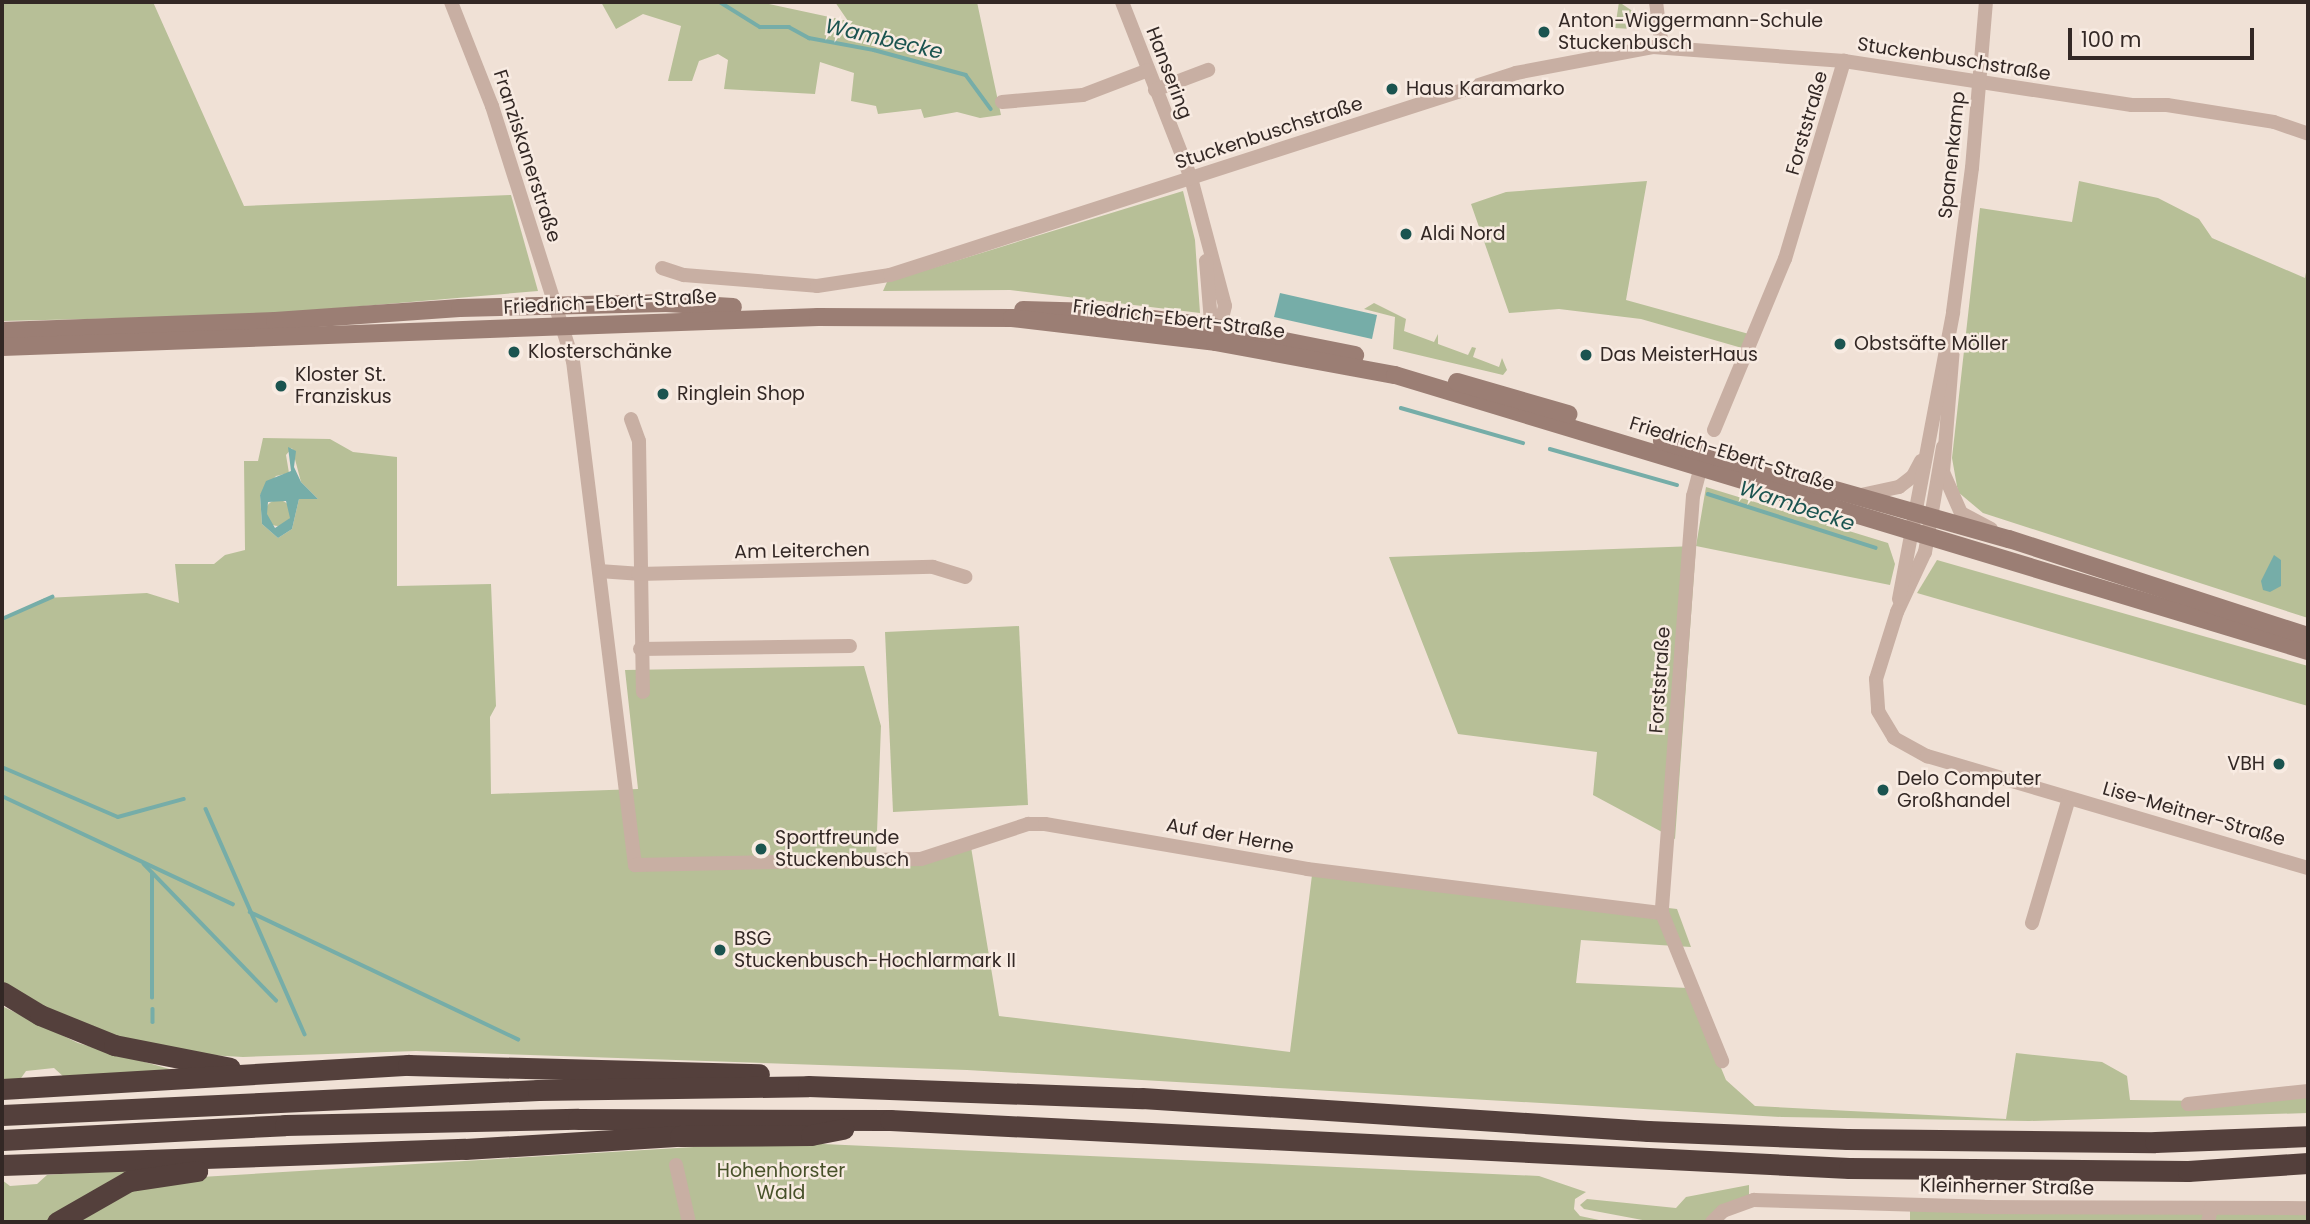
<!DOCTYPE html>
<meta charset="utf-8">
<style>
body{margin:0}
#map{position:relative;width:2310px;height:1224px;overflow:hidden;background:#f0e1d6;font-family:Poppins,sans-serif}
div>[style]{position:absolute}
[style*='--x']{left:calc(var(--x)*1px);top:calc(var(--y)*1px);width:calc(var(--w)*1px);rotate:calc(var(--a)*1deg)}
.green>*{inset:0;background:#b7bf97}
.round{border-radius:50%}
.water>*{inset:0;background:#76ada8}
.stream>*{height:3.5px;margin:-1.75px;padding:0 1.75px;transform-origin:1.75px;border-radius:1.75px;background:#76ada8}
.street>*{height:14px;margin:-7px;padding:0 7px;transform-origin:7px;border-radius:7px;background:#c8afa3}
.secondary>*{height:18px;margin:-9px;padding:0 9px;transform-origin:9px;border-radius:9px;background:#9b7e74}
.highway>*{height:21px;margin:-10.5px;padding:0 10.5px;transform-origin:10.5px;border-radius:10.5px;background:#54403c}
.dots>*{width:19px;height:19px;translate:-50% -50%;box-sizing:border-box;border:4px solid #f8ebe2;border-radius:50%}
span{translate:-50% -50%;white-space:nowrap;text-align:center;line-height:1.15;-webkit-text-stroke:5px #f8ebe2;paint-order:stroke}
.poi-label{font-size:19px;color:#332825}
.left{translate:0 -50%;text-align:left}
.right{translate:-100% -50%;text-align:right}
.street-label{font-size:19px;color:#332825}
.park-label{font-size:19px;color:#475129}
.water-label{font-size:21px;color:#1b5450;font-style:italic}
.frame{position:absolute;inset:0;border:4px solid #332825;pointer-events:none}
.scale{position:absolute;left:2068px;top:28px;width:186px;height:32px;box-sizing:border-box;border:4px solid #332825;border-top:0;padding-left:9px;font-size:21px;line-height:24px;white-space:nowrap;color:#332825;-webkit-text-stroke:5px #f8ebe2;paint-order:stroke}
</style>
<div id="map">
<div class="green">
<i style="clip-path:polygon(2px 2px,153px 2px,244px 206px,511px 195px,538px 291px,258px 315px,2px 321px)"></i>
<i style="clip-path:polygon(601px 2px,760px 2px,848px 21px,835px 2px,977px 2px,1001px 115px,980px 118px,957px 112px,924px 118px,921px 109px,878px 114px,876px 106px,851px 101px,854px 73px,820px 62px,815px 94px,724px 89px,728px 60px,718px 54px,699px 61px,692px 81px,668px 81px,681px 26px,643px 14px,616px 29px)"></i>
<i style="clip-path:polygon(1619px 2px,1637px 14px,1635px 19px,1628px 17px,1634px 22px,1632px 29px,1615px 28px)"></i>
<i style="clip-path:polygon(1647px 181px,1626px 300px,1749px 334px,1742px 348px,1641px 319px,1559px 309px,1509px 313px,1471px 204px,1506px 192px)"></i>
<i style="clip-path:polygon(2079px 181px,2158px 198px,2199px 219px,2212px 238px,2305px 278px,2308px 261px,2308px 618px,1983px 513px,1958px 492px,1952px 458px,1980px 208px,2072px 222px)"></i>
<i style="clip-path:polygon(1183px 191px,1195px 240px,1200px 313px,1010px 290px,883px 291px,887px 282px)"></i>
<i style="clip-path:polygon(1374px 303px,1406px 319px,1404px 331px,1434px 342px,1438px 334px,1438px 344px,1468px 355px,1472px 347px,1476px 348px,1473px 357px,1499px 367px,1502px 358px,1507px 370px,1503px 375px,1393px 349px,1395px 317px,1364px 309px)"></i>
<i style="clip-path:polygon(evenodd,263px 438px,330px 439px,353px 452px,397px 457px,397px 586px,491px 584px,496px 706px,490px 717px,491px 794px,638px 789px,625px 670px,864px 666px,881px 726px,876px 859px,920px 856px,970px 841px,999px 1016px,1290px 1052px,1313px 867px,1677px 909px,1691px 947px,1581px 940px,1576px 983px,1688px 988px,1726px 1080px,1755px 1106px,2006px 1119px,2016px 1053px,2102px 1062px,2127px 1076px,2130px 1100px,2207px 1101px,2308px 1088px,2308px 1113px,2029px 1121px,1782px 1117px,967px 1070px,416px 1051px,243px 1057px,191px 1054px,87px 1030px,2px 982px,2px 619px,45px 598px,147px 593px,179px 603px,175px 564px,214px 564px,225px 555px,245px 550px,244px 461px,258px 461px,263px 438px,292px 448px,301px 482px,318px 499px,299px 499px,292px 529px,278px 538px,262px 524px,260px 495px,276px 476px,289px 473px,286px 455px,292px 448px)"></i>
<i style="clip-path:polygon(1706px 487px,1888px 543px,1895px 564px,1890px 585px,1696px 546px,1675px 839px,1593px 795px,1597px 752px,1458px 734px,1389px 557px,1696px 546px)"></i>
<i class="round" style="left:265px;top:500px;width:26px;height:26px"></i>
<i style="clip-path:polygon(1937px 560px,2308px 666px,2308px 706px,1917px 593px)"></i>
<i style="clip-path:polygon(1019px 626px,1028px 805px,893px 812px,885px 632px)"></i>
<i style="clip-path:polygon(2px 1006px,78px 1043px,173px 1070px,65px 1078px,54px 1068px,26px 1071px,19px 1081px,2px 1082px)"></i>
<i style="clip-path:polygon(778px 1142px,1539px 1176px,1586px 1192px,1575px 1199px,1574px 1209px,1580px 1216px,1599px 1220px,72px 1222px,139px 1187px,184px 1178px)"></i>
<i style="clip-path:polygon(167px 1166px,50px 1222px,2px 1222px,2px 1180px,10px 1186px,37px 1184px,47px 1175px)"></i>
<i style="clip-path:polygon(1749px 1185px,1749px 1197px,1709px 1222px,1653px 1222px,1584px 1209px,1580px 1205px,1587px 1199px,1676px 1208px,1686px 1197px)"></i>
<i style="clip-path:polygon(1910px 1209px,2234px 1211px,2308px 1215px,2308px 1222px,1910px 1222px)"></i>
</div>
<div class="water">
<i style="clip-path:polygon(1280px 293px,1377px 315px,1372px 339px,1274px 317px)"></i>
<i style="clip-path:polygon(evenodd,288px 447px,296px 451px,294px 467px,301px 482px,318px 499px,299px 499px,292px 529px,278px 538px,262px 524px,260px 495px,266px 481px,291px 471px,288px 447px,286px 501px,290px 518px,275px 528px,267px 514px,268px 502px,286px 501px)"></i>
<i style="clip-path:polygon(2274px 555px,2281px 560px,2281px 586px,2270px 592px,2263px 590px,2261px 581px)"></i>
</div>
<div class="stream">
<i style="--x:720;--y:2;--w:47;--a:32"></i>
<i style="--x:760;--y:27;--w:29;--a:0"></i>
<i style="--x:789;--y:27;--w:23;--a:29"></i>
<i style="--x:809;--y:38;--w:66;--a:10.5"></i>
<i style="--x:874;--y:50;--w:95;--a:15.2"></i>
<i style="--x:966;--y:75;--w:42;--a:53.7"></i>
<i style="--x:1401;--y:408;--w:127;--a:16"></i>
<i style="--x:1550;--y:449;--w:132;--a:15.8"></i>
<i style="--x:1708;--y:494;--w:176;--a:17.8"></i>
<i style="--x:2;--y:619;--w:55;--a:-23.7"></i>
<i style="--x:2;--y:767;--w:126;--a:23.3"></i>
<i style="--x:118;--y:817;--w:68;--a:-15.3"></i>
<i style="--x:2;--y:796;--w:255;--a:25.1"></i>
<i style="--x:206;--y:809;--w:246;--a:66.3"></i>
<i style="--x:144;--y:864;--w:190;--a:45.9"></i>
<i style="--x:250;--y:912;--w:297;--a:25.4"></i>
<i style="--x:152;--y:998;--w:124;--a:-90"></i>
<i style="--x:153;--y:1009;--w:13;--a:90"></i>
</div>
<div class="street">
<i style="--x:451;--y:2;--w:112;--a:68.5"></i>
<i style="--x:492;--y:106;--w:268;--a:72.4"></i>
<i style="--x:573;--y:361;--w:508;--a:82.99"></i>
<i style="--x:635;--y:865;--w:286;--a:-1.2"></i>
<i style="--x:921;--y:859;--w:113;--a:-18.1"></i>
<i style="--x:1028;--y:824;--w:17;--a:0"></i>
<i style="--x:1045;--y:824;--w:266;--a:9.7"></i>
<i style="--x:1307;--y:869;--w:358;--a:7.1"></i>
<i style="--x:1122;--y:2;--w:189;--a:68.6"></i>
<i style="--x:1191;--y:178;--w:132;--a:75.1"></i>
<i style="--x:1225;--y:306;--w:33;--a:104"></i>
<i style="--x:1656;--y:2;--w:45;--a:82.4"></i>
<i style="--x:1155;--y:90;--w:57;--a:-20.7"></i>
<i style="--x:1002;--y:102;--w:81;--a:-4.9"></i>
<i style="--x:1083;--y:95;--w:70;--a:-21"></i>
<i style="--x:1206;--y:261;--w:73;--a:85.3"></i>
<i style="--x:662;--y:268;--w:23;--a:18"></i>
<i style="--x:684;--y:275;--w:133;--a:4.7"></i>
<i style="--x:817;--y:286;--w:74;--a:-8.6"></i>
<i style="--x:890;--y:275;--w:658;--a:-17.88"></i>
<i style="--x:1516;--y:73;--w:139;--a:-10.7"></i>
<i style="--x:1653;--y:47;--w:192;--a:4.2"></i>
<i style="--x:1844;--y:61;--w:291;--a:8.7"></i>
<i style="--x:2132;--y:105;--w:35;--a:0"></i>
<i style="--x:2167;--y:105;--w:108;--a:9"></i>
<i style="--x:2274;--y:122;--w:36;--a:19"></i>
<i style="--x:1953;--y:348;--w:124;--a:94.6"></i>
<i style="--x:1943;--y:472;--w:45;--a:66.3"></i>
<i style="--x:1961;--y:513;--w:34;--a:28"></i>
<i style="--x:631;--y:419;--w:23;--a:70"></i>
<i style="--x:639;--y:441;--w:251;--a:89.1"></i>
<i style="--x:1714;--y:430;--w:185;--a:-67.5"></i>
<i style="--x:1785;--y:259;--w:207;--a:-73.4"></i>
<i style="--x:1943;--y:447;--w:107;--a:99.7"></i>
<i style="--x:1925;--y:552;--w:66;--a:115"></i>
<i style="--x:1897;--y:612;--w:70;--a:107.4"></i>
<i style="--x:1876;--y:679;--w:32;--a:86"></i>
<i style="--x:1878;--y:711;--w:31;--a:59"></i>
<i style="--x:1894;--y:738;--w:38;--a:29"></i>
<i style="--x:1927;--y:756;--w:397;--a:16.4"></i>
<i style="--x:1703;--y:459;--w:38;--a:105"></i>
<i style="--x:1693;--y:496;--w:418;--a:94.3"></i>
<i style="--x:1662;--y:913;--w:160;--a:67.9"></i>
<i style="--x:1861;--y:495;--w:39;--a:-12"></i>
<i style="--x:1899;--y:487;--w:18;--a:-38"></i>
<i style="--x:1913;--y:476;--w:17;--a:-62"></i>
<i style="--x:599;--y:571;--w:39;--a:4"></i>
<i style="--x:638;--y:574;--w:295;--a:-1.4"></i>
<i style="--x:933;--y:567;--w:34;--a:17"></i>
<i style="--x:1899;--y:599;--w:292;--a:-79.3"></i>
<i style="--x:1953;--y:312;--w:145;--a:-82.5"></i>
<i style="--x:1972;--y:168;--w:167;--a:-85.2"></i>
<i style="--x:640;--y:649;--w:210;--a:-0.8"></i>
<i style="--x:2032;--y:923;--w:130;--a:-73.5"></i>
<i style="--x:2188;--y:1104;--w:121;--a:-6.2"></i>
<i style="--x:676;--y:1165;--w:58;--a:77.2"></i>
<i style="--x:1712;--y:1222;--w:16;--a:-45"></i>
<i style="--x:1723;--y:1211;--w:33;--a:-20"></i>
<i style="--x:1754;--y:1200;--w:230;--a:1.7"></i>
<i style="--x:1984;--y:1207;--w:324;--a:0.2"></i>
<i style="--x:2208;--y:1222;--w:14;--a:-78"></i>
</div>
<div class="secondary">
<i style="--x:1023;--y:310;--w:73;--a:1.6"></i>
<i style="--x:1096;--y:312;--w:113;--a:7.1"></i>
<i style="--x:1208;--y:326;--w:150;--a:11.2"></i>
<i style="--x:2;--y:331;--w:273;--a:-2.1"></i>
<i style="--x:275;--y:321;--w:185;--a:-4"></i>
<i style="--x:460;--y:308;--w:206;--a:-1.4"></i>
<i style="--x:666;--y:303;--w:67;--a:3.4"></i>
<i style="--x:2;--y:347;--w:817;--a:-2.11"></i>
<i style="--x:818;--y:317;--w:194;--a:0.3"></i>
<i style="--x:1012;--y:318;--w:204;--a:6.7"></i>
<i style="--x:1215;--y:342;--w:183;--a:10.4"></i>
<i style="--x:1395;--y:375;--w:954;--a:16.82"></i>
<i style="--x:1457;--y:382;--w:116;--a:16.1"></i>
<i style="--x:1662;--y:441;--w:361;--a:15.8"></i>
<i style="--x:2009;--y:539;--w:314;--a:18"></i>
</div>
<div class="highway">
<i style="--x:2;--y:992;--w:44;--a:31.2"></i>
<i style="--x:40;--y:1015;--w:80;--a:22.1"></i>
<i style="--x:114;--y:1045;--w:118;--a:11.2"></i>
<i style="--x:2;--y:1089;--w:407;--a:-3.4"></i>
<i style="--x:408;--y:1065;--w:351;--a:1.5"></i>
<i style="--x:2;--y:1115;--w:537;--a:-2.67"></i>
<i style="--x:538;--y:1090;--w:270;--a:-0.8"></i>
<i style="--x:808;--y:1086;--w:334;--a:2.1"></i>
<i style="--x:1142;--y:1098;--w:507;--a:3.73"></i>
<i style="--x:1648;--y:1131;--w:199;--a:2.3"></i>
<i style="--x:1847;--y:1139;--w:308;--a:0.6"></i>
<i style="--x:2155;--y:1142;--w:153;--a:-2.2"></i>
<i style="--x:2;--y:1140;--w:283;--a:-3"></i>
<i style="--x:285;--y:1125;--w:293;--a:-1.2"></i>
<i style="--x:578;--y:1119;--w:312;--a:0.2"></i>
<i style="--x:890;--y:1120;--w:960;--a:2.87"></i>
<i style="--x:1849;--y:1168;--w:339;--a:0.5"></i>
<i style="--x:2188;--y:1171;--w:120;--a:-3.8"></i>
<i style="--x:2;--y:1165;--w:463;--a:-2"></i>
<i style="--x:465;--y:1149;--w:215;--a:-3.5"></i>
<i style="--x:680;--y:1136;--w:131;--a:-0.4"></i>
<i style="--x:811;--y:1135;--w:33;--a:-11"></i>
<i style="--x:57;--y:1222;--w:83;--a:-29.7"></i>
<i style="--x:129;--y:1181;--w:69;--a:-8.4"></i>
</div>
<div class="dots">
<i style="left:1544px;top:32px;background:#1b5450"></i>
<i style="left:1392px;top:89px;background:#1b5450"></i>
<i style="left:1406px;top:234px;background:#1b5450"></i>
<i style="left:1840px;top:344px;background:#1b5450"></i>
<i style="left:514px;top:352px;background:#1b5450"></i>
<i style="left:1586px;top:355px;background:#1b5450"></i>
<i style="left:281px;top:386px;background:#1b5450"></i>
<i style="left:663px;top:394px;background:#1b5450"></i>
<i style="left:2279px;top:764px;background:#1b5450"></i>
<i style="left:1883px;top:790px;background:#1b5450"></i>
<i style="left:761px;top:849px;background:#1b5450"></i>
<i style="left:720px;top:950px;background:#1b5450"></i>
</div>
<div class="poi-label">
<span class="left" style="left:1558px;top:32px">Anton-Wiggermann-Schule<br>Stuckenbusch</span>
<span class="left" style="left:1406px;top:89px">Haus Karamarko</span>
<span class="left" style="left:1420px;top:234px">Aldi Nord</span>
<span class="left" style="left:1854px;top:344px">Obstsäfte Möller</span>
<span class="left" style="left:528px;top:352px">Klosterschänke</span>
<span class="left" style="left:1600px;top:355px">Das MeisterHaus</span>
<span class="left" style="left:295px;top:386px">Kloster St.<br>Franziskus</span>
<span class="left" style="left:677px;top:394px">Ringlein Shop</span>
<span class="right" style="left:2265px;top:764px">VBH</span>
<span class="left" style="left:1897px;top:790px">Delo Computer<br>Großhandel</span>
<span class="left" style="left:775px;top:849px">Sportfreunde<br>Stuckenbusch</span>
<span class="left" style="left:734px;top:950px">BSG<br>Stuckenbusch-Hochlarmark II</span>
</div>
<div class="street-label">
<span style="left:1954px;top:59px;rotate:9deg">Stuckenbuschstraße</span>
<span style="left:1169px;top:73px;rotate:69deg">Hansering</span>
<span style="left:1807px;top:123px;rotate:-74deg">Forststraße</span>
<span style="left:1269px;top:133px;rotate:-18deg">Stuckenbuschstraße</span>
<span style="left:1952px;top:155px;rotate:-84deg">Spanenkamp</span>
<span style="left:527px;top:156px;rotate:72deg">Franziskanerstraße</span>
<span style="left:610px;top:302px;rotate:-3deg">Friedrich-Ebert-Straße</span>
<span style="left:1179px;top:319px;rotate:7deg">Friedrich-Ebert-Straße</span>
<span style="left:1732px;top:454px;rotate:17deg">Friedrich-Ebert-Straße</span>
<span style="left:802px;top:551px;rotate:-1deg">Am Leiterchen</span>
<span style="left:1660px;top:680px;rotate:-86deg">Forststraße</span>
<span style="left:2194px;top:814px;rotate:16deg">Lise-Meitner-Straße</span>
<span style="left:1230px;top:836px;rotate:10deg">Auf der Herne</span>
<span style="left:2007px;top:1187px;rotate:1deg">Kleinherner Straße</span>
</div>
<div class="park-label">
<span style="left:781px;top:1182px">Hohenhorster<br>Wald</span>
</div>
<div class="water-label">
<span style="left:884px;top:39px;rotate:13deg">Wambecke</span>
<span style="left:1797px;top:506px;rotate:18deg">Wambecke</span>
</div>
<div class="frame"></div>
<div class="scale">100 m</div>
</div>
